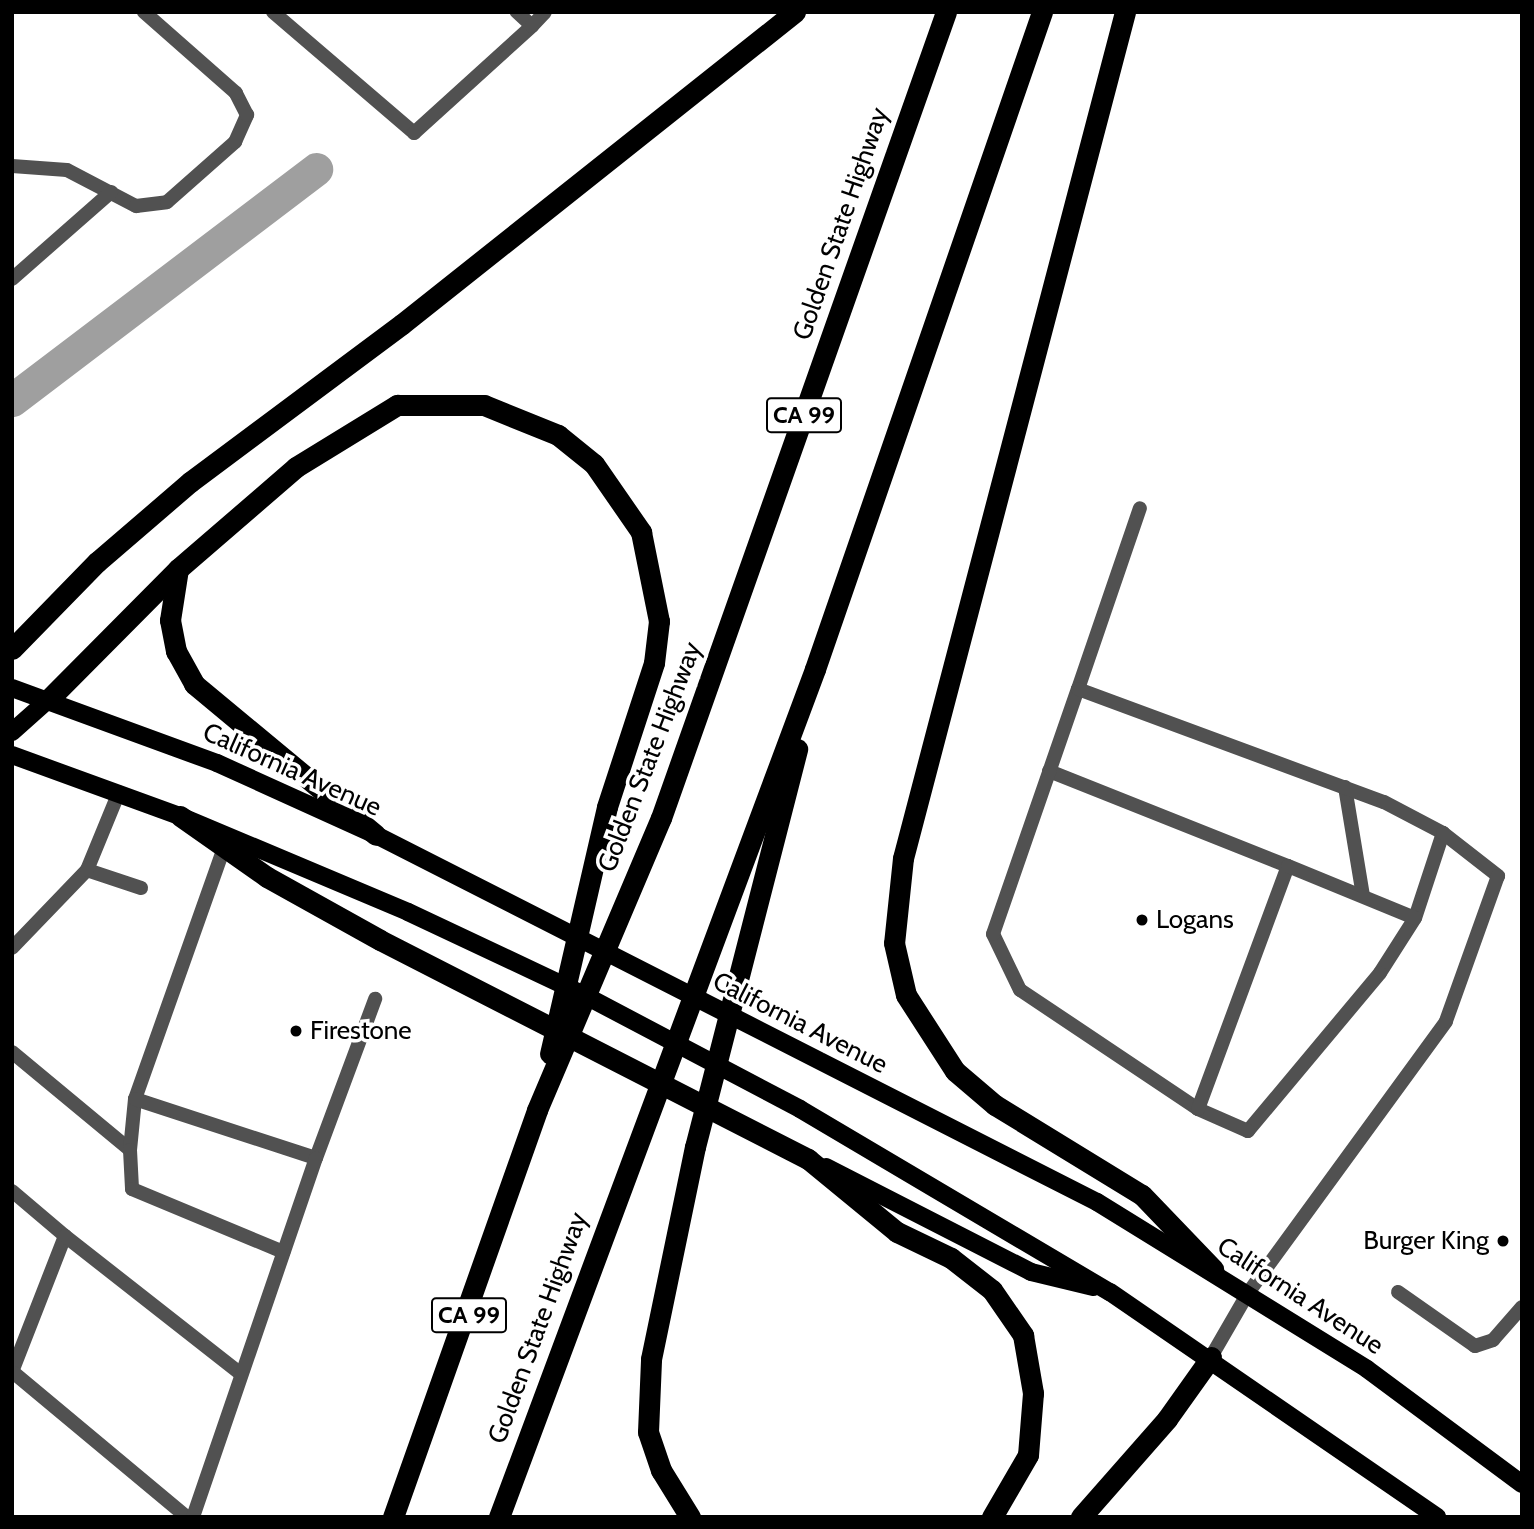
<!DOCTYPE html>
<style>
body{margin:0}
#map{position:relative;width:1534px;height:1529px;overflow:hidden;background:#fff;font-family:Cabin,sans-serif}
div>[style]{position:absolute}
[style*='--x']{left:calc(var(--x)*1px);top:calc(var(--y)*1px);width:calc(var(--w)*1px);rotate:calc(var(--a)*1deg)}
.canal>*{height:33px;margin:-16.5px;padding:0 16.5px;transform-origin:16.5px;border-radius:16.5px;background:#9f9f9f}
.service>*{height:14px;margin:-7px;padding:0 7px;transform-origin:7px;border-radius:7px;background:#515151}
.minor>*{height:14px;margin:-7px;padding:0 7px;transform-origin:7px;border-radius:7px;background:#515151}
.primary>*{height:18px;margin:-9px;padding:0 9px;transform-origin:9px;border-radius:9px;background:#000}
.motorway>*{height:21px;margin:-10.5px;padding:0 10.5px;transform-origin:10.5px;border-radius:10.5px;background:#000}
.dots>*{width:19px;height:19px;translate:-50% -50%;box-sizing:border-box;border:4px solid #fff;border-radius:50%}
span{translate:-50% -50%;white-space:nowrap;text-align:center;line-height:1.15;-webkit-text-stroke:7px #fff;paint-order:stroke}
.shield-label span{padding:2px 5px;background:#fff;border:2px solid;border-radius:5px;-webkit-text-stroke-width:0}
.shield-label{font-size:24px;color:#000;font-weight:700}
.street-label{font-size:26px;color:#000}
.poi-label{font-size:26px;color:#000}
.left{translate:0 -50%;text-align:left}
.right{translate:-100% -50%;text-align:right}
.frame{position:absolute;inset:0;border:14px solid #000;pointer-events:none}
</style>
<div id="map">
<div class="canal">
<i style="--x:12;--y:400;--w:382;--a:-37.2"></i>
</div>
<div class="service">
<i style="--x:273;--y:12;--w:186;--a:40.6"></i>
<i style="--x:414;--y:133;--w:159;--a:-42.2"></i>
<i style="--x:532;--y:26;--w:21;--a:-137"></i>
<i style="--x:532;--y:26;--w:19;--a:-47"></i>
<i style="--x:12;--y:166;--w:55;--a:4.2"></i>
<i style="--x:67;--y:170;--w:78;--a:27.6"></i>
<i style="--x:136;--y:206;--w:31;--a:-7"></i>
<i style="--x:167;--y:202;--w:91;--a:-41.4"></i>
<i style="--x:235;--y:142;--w:30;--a:-66"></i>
<i style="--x:247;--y:115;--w:25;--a:-117"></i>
<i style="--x:236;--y:93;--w:123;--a:-138.6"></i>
<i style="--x:12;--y:279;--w:132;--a:-41.3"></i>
<i style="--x:1078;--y:689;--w:191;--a:-71.1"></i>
<i style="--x:1049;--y:771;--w:257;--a:21.7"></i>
<i style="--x:1345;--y:787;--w:110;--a:80.6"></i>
<i style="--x:1443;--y:833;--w:89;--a:108.2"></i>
<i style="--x:1415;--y:918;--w:65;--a:122.5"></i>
<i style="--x:1380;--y:973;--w:206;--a:129.9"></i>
<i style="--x:1248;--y:1131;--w:55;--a:-156.3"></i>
<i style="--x:1198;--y:1109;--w:214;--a:-146.2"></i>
<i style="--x:1020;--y:990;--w:62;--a:-115.7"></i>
<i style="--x:993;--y:934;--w:259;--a:-70.9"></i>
<i style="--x:1078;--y:689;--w:326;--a:20.3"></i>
<i style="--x:1384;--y:802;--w:67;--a:27.7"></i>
<i style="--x:1443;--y:833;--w:70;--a:38"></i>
<i style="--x:87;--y:870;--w:57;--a:18.4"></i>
<i style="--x:12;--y:948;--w:108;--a:-46.1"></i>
<i style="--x:87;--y:870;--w:84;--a:-67.7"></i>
<i style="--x:12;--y:1052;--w:153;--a:39.7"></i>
<i style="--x:130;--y:1150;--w:51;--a:-84.4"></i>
<i style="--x:135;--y:1099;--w:267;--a:-70.5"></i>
<i style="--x:135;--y:1099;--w:190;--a:18.1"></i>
<i style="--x:316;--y:1158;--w:170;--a:-69.6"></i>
<i style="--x:1198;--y:1109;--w:259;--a:-69.7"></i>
<i style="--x:1288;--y:866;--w:137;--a:22.3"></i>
<i style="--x:130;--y:1150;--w:39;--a:87"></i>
<i style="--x:132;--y:1189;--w:164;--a:22.6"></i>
<i style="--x:12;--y:1191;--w:70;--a:40.3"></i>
<i style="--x:65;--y:1236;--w:146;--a:111.3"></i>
<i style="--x:65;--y:1236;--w:222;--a:38.1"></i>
<i style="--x:1398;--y:1292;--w:94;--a:35"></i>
<i style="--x:1475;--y:1346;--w:19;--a:-18"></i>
<i style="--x:1493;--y:1340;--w:44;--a:-48.7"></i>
<i style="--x:14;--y:1373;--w:225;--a:39.8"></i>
<i style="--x:193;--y:1517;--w:379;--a:-71.1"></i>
</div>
<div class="minor">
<i style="--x:1211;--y:1357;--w:74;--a:-60"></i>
<i style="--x:1248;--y:1293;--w:336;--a:-53.9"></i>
<i style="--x:1446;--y:1021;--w:154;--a:-70.3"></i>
</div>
<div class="primary">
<i style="--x:12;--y:688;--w:218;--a:20.1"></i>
<i style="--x:217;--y:763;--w:175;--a:24.4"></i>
<i style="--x:376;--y:835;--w:809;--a:26.98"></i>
<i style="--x:1097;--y:1202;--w:317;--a:31.7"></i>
<i style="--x:1367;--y:1369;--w:193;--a:36.6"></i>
<i style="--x:12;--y:732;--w:48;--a:-41.6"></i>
<i style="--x:12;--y:755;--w:179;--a:20"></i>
<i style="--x:180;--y:816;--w:247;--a:22.8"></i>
<i style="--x:408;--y:912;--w:195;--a:25.2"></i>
<i style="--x:584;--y:995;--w:244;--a:27.8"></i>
<i style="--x:800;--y:1109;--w:360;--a:30.6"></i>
<i style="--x:1110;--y:1292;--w:397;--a:34.5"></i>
<i style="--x:826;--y:1167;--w:230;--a:27.1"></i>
<i style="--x:1031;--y:1272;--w:64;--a:13.6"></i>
</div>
<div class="motorway">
<i style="--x:1125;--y:12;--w:875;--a:104.7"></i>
<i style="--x:903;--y:858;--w:85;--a:96"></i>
<i style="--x:894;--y:943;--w:53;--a:77"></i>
<i style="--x:906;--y:995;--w:90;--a:57.2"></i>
<i style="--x:955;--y:1071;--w:52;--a:40.4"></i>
<i style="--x:995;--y:1105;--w:172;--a:31.5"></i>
<i style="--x:1142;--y:1195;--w:103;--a:46.2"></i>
<i style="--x:178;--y:569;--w:52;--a:98.9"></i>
<i style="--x:170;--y:620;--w:32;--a:79"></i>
<i style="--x:176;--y:651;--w:38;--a:61"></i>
<i style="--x:194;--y:684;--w:236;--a:39.7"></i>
<i style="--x:12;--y:649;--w:122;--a:-45.7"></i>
<i style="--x:97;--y:562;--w:123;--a:-40.7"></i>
<i style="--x:190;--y:482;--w:264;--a:-36.7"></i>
<i style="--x:402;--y:324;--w:502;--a:-38.45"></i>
<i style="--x:48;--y:700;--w:185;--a:-45.2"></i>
<i style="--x:178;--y:569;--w:156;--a:-40.8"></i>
<i style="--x:296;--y:467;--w:119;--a:-31.5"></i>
<i style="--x:397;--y:405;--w:87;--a:0"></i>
<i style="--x:484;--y:405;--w:80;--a:22.1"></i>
<i style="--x:558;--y:435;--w:46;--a:38.9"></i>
<i style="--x:594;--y:464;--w:83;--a:55.3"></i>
<i style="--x:641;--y:532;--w:91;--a:78.6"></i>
<i style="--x:659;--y:621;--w:42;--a:96.8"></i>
<i style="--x:654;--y:663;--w:151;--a:108.1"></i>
<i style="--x:607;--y:807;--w:253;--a:103"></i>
<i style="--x:180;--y:816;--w:106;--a:35"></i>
<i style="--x:267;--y:877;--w:129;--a:29.1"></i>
<i style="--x:380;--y:940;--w:481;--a:27.1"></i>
<i style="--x:808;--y:1159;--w:115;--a:39.4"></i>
<i style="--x:897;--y:1232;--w:60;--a:25.7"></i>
<i style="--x:951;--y:1258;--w:52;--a:38"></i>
<i style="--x:992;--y:1290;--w:55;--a:55.4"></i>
<i style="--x:1023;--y:1335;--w:59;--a:80.2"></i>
<i style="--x:1033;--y:1393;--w:62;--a:94.6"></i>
<i style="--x:1028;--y:1455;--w:72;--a:120.1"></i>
<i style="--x:393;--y:1517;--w:432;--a:-70.5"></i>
<i style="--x:537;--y:1110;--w:317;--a:-67"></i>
<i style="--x:661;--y:818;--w:855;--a:-70.53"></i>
<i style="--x:499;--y:1517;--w:905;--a:-69.56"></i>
<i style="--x:815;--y:669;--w:695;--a:-70.94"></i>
<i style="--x:690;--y:1517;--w:55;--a:-121.7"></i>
<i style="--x:661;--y:1470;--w:40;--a:-108.9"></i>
<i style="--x:648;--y:1432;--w:73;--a:-87.6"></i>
<i style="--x:651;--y:1359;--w:217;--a:-78.3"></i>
<i style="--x:695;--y:1147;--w:411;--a:-75.6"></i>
<i style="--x:1081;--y:1517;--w:130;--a:-48.7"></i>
<i style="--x:1167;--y:1419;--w:76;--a:-54.6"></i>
</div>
<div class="dots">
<i style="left:1142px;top:920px;background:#000"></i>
<i style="left:296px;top:1031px;background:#000"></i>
<i style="left:1503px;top:1241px;background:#000"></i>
</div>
<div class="shield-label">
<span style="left:804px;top:415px">CA 99</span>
<span style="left:469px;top:1315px">CA 99</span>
</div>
<div class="street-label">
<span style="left:841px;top:224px;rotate:-71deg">Golden State Highway</span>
<span style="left:650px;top:757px;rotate:-69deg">Golden State Highway</span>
<span style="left:292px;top:770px;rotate:24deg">California Avenue</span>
<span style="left:800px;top:1023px;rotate:27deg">California Avenue</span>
<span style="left:1300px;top:1296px;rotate:33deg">California Avenue</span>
<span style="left:538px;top:1328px;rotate:-70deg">Golden State Highway</span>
</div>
<div class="poi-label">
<span class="left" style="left:1156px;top:920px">Logans</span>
<span class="left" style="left:310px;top:1031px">Firestone</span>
<span class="right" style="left:1489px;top:1241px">Burger King</span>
</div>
<div class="frame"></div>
</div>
